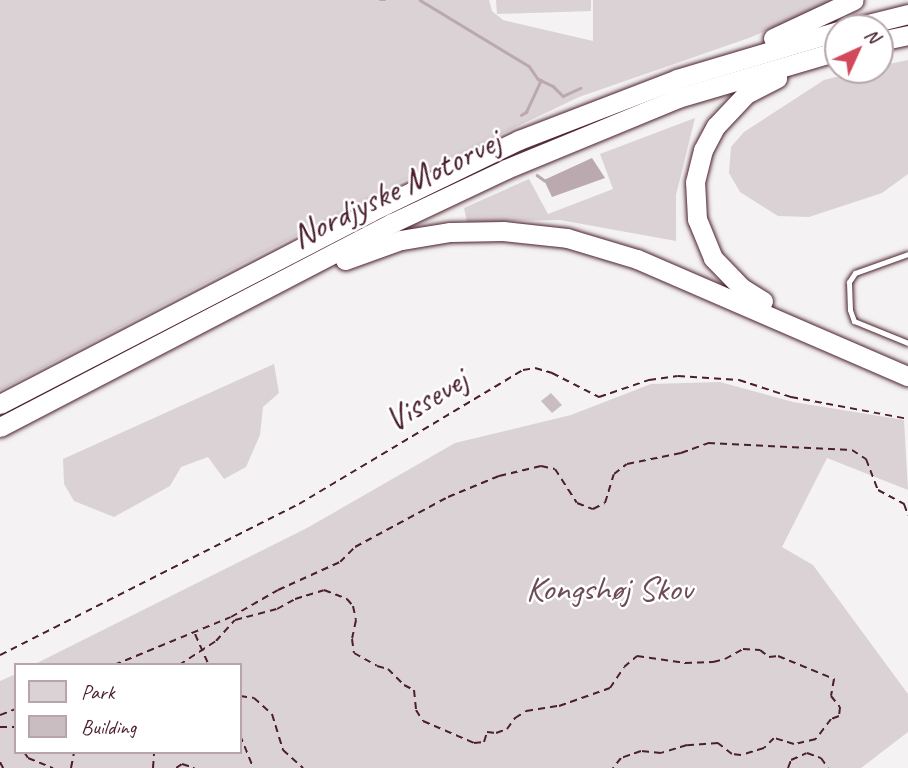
<!DOCTYPE html>
<meta charset="utf-8">
<style>
body{margin:0}
#map{position:relative;width:908px;height:768px;overflow:hidden;background:#f4f2f2;font-family:Caveat,sans-serif}
div>[style]{position:absolute}
[style*='--x']{left:calc(var(--x)*1px);top:calc(var(--y)*1px);width:calc(var(--w)*1px);rotate:calc(var(--a)*1deg)}
.green>*{inset:0;background:#dbd2d5}
.water>*{inset:0;background:#baa9ae}
.stream>*{height:2.5px;margin:-1.25px;padding:0 1.25px;transform-origin:1.25px;border-radius:1.25px;background:#baa9ae}
.building>*{inset:0;background:#cabdc1}
.path>*{height:2px;margin-top:-1px;transform-origin:0;background:repeating-linear-gradient(90deg,#4a1f2b 0 7px,transparent 0 12px)}
.roads{filter:drop-shadow(0 0 2px #4a1f2b) drop-shadow(0 0 2px #4a1f2b)}
.lane>*{height:5px;margin:-2.5px;padding:0 2.5px;transform-origin:2.5px;border-radius:2.5px;background:#fff}
.highway>*{height:19px;margin:-9.5px;padding:0 9.5px;transform-origin:9.5px;border-radius:9.5px;background:#fff}
span{translate:-50% -50%;white-space:nowrap;text-align:center;line-height:1.15;-webkit-text-stroke:5px #fff;paint-order:stroke}
.street-label{font-size:35px;color:#4a1f2b}
.park-label{font-size:35px;color:#6e4c56}
.legend{position:absolute;left:14px;top:663px;width:228px;height:91px;box-sizing:border-box;background:#fff;border:2px solid #b7a5aa;margin:0;padding:9px 12px;list-style:none;font-size:21px;color:#4a1f2b}
.legend li{display:flex;align-items:center;gap:14px;height:35px}
.legend b{width:35px;border:2px solid #b7a5aa}
.north{position:absolute;left:824px;top:14px;width:70px;height:70px;box-sizing:border-box;background:#fff;border:2px solid #b7a5aa;border-radius:50%;rotate:45deg;font-size:19px;font-weight:700;line-height:28px;text-align:center;color:#4a1f2b}
.north::after{content:'';display:block;margin:auto;width:24px;height:32px;background:#d1495b;clip-path:polygon(50% 0,100% 100%,50% 72%,0 100%)}
</style>
<div id="map">
<div class="green">
<i style="clip-path:polygon(0 0,489px 0,492px 11px,503px 20px,593px 41px,593px 0,836px 0,749px 38px,579px 97px,386px 189px,0 390px)"></i>
<i style="clip-path:polygon(496px 0,591px 0,591px 11px,497px 14px)"></i>
<i style="clip-path:polygon(908px 60px,908px 174px,882px 193px,809px 217px,778px 216px,740px 192px,729px 173px,731px 147px,744px 132px,824px 80px,864px 70px,880px 70px,880px 66px)"></i>
<i style="clip-path:polygon(695px 118px,676px 195px,676px 241px,560px 220px,467px 222px,464px 208px,529px 179px,548px 214px,613px 189px,600px 154px)"></i>
<i style="clip-path:polygon(274px 364px,279px 393px,263px 407px,260px 435px,246px 467px,224px 479px,208px 457px,181px 467px,170px 486px,114px 517px,74px 501px,64px 484px,63px 459px)"></i>
<i style="clip-path:polygon(720px 382px,793px 402px,904px 420px,908px 490px,827px 458px,782px 547px,813px 565px,908px 694px,908px 732px,861px 768px,0 768px,0 681px,16px 674px,16px 752px,240px 752px,240px 665px,33px 665px,307px 528px,455px 443px,571px 415px,651px 384px)"></i>
</div>
<div class="water">
<i style="clip-path:polygon(592px 158px,605px 178px,552px 197px,544px 180px)"></i>
</div>
<div class="stream">
<i style="--x:380;--y:0;--w:5;--a:0"></i>
<i style="--x:420;--y:0;--w:127;--a:31.2"></i>
<i style="--x:529;--y:66;--w:16;--a:55"></i>
<i style="--x:538;--y:79;--w:17;--a:25"></i>
<i style="--x:553;--y:86;--w:14;--a:45"></i>
<i style="--x:563;--y:96;--w:19;--a:-25"></i>
<i style="--x:521;--y:115;--w:6;--a:-31"></i>
<i style="--x:526;--y:112;--w:35;--a:-65"></i>
<i style="--x:537;--y:175;--w:9;--a:36"></i>
</div>
<div class="building">
<i style="clip-path:polygon(551px 393px,562px 405px,552px 413px,541px 401px)"></i>
</div>
<div class="path">
<i style="--x:195;--y:634;--w:34;--a:66"></i>
<i style="--x:0;--y:655;--w:335;--a:-26.8"></i>
<i style="--x:299;--y:504;--w:261;--a:-30.9"></i>
<i style="--x:523;--y:370;--w:12;--a:-9"></i>
<i style="--x:535;--y:368;--w:18;--a:16"></i>
<i style="--x:552;--y:373;--w:53;--a:27.1"></i>
<i style="--x:599;--y:397;--w:53;--a:-18.8"></i>
<i style="--x:649;--y:380;--w:29;--a:-8"></i>
<i style="--x:678;--y:376;--w:61;--a:3.8"></i>
<i style="--x:739;--y:380;--w:55;--a:18.1"></i>
<i style="--x:791;--y:397;--w:119;--a:10.6"></i>
<i style="--x:114;--y:665;--w:126;--a:-22.3"></i>
<i style="--x:231;--y:617;--w:54;--a:-29.9"></i>
<i style="--x:278;--y:590;--w:68;--a:-24.3"></i>
<i style="--x:340;--y:562;--w:21;--a:-45"></i>
<i style="--x:355;--y:547;--w:106;--a:-28.3"></i>
<i style="--x:448;--y:497;--w:55;--a:-22.4"></i>
<i style="--x:499;--y:476;--w:43;--a:-13.4"></i>
<i style="--x:541;--y:466;--w:14;--a:12"></i>
<i style="--x:555;--y:469;--w:40;--a:57.1"></i>
<i style="--x:577;--y:503;--w:17;--a:21"></i>
<i style="--x:593;--y:509;--w:13;--a:-27"></i>
<i style="--x:605;--y:503;--w:30;--a:-73"></i>
<i style="--x:614;--y:474;--w:16;--a:-38"></i>
<i style="--x:627;--y:464;--w:55;--a:-11.5"></i>
<i style="--x:681;--y:453;--w:29;--a:-20"></i>
<i style="--x:708;--y:443;--w:144;--a:2.8"></i>
<i style="--x:852;--y:450;--w:17;--a:33"></i>
<i style="--x:866;--y:459;--w:33;--a:69"></i>
<i style="--x:878;--y:490;--w:30;--a:28"></i>
<i style="--x:904;--y:504;--w:12;--a:70"></i>
<i style="--x:152;--y:665;--w:15;--a:0"></i>
<i style="--x:179;--y:665;--w:44;--a:-33"></i>
<i style="--x:216;--y:641;--w:28;--a:-48"></i>
<i style="--x:235;--y:620;--w:43;--a:-14.7"></i>
<i style="--x:277;--y:609;--w:21;--a:-29"></i>
<i style="--x:295;--y:599;--w:30;--a:-17"></i>
<i style="--x:324;--y:590;--w:25;--a:21"></i>
<i style="--x:347;--y:599;--w:9;--a:49"></i>
<i style="--x:353;--y:606;--w:14;--a:78"></i>
<i style="--x:356;--y:620;--w:19;--a:102"></i>
<i style="--x:352;--y:639;--w:14;--a:82"></i>
<i style="--x:354;--y:653;--w:26;--a:29"></i>
<i style="--x:377;--y:666;--w:11;--a:15"></i>
<i style="--x:388;--y:669;--w:23;--a:45"></i>
<i style="--x:404;--y:685;--w:11;--a:27"></i>
<i style="--x:414;--y:690;--w:20;--a:84"></i>
<i style="--x:416;--y:710;--w:13;--a:58"></i>
<i style="--x:423;--y:721;--w:56;--a:23.3"></i>
<i style="--x:474;--y:743;--w:10;--a:-6"></i>
<i style="--x:484;--y:742;--w:10;--a:-73"></i>
<i style="--x:487;--y:732;--w:9;--a:6"></i>
<i style="--x:496;--y:733;--w:12;--a:-20"></i>
<i style="--x:507;--y:729;--w:14;--a:-54"></i>
<i style="--x:515;--y:718;--w:13;--a:-32"></i>
<i style="--x:526;--y:711;--w:33;--a:-9"></i>
<i style="--x:559;--y:706;--w:54;--a:-19.4"></i>
<i style="--x:610;--y:688;--w:25;--a:-56"></i>
<i style="--x:624;--y:667;--w:17;--a:-40"></i>
<i style="--x:637;--y:656;--w:49;--a:8.3"></i>
<i style="--x:685;--y:663;--w:28;--a:-2"></i>
<i style="--x:713;--y:662;--w:12;--a:-14"></i>
<i style="--x:725;--y:659;--w:21;--a:-29"></i>
<i style="--x:743;--y:649;--w:17;--a:3"></i>
<i style="--x:760;--y:650;--w:11;--a:38"></i>
<i style="--x:769;--y:657;--w:9;--a:-6"></i>
<i style="--x:778;--y:656;--w:61;--a:22.3"></i>
<i style="--x:834;--y:679;--w:17;--a:100"></i>
<i style="--x:831;--y:696;--w:14;--a:51"></i>
<i style="--x:840;--y:707;--w:9;--a:96"></i>
<i style="--x:839;--y:716;--w:9;--a:159"></i>
<i style="--x:831;--y:719;--w:25;--a:127"></i>
<i style="--x:816;--y:739;--w:23;--a:167"></i>
<i style="--x:794;--y:744;--w:21;--a:-163"></i>
<i style="--x:774;--y:738;--w:14;--a:135"></i>
<i style="--x:764;--y:748;--w:24;--a:163"></i>
<i style="--x:741;--y:755;--w:9;--a:-174"></i>
<i style="--x:732;--y:754;--w:18;--a:-142"></i>
<i style="--x:718;--y:743;--w:31;--a:176"></i>
<i style="--x:687;--y:745;--w:27;--a:163"></i>
<i style="--x:661;--y:753;--w:20;--a:-174"></i>
<i style="--x:641;--y:751;--w:21;--a:161"></i>
<i style="--x:621;--y:758;--w:13;--a:129"></i>
<i style="--x:240;--y:696;--w:14;--a:8"></i>
<i style="--x:254;--y:698;--w:24;--a:42"></i>
<i style="--x:272;--y:714;--w:38;--a:73"></i>
<i style="--x:283;--y:750;--w:27;--a:42"></i>
<i style="--x:0;--y:715;--w:17;--a:-21"></i>
<i style="--x:0;--y:727;--w:16;--a:0"></i>
<i style="--x:240;--y:735;--w:35;--a:68"></i>
<i style="--x:24;--y:752;--w:7;--a:56"></i>
<i style="--x:28;--y:758;--w:27;--a:22"></i>
<i style="--x:190;--y:752;--w:11;--a:0"></i>
<i style="--x:0;--y:762;--w:7;--a:63"></i>
<i style="--x:71;--y:768;--w:16;--a:-79"></i>
<i style="--x:153;--y:768;--w:16;--a:-86"></i>
<i style="--x:176;--y:768;--w:7;--a:-34"></i>
<i style="--x:182;--y:764;--w:13;--a:18"></i>
<i style="--x:788;--y:768;--w:9;--a:-69"></i>
<i style="--x:791;--y:760;--w:17;--a:-24"></i>
<i style="--x:807;--y:753;--w:15;--a:20"></i>
<i style="--x:821;--y:758;--w:12;--a:55"></i>
</div>
<div class="roads">
<div class="lane">
<i style="--x:908;--y:254;--w:56;--a:160.3"></i>
<i style="--x:855;--y:273;--w:11;--a:124"></i>
<i style="--x:849;--y:282;--w:28;--a:88"></i>
<i style="--x:850;--y:310;--w:12;--a:70"></i>
<i style="--x:854;--y:321;--w:58;--a:22.2"></i>
</div>
<div class="highway">
<i style="--x:852;--y:28;--w:58;--a:-14"></i>
<i style="--x:773;--y:38;--w:89;--a:-25.1"></i>
<i style="--x:880;--y:41;--w:29;--a:-12"></i>
<i style="--x:345;--y:260;--w:59;--a:-19.7"></i>
<i style="--x:401;--y:240;--w:50;--a:-9.3"></i>
<i style="--x:450;--y:232;--w:53;--a:-1.1"></i>
<i style="--x:503;--y:231;--w:64;--a:6.2"></i>
<i style="--x:567;--y:238;--w:73;--a:16.7"></i>
<i style="--x:637;--y:259;--w:295;--a:23.4"></i>
<i style="--x:763;--y:301;--w:25;--a:-148"></i>
<i style="--x:742;--y:288;--w:42;--a:-134"></i>
<i style="--x:713;--y:258;--w:42;--a:-112.3"></i>
<i style="--x:697;--y:219;--w:37;--a:-93"></i>
<i style="--x:695;--y:182;--w:33;--a:-76"></i>
<i style="--x:703;--y:150;--w:27;--a:-62"></i>
<i style="--x:716;--y:126;--w:44;--a:-46.8"></i>
<i style="--x:746;--y:94;--w:35;--a:-27"></i>
<i style="--x:0;--y:404;--w:417;--a:-27.4"></i>
<i style="--x:370;--y:212;--w:165;--a:-25.8"></i>
<i style="--x:519;--y:140;--w:169;--a:-21.1"></i>
<i style="--x:677;--y:79;--w:168;--a:-16.6"></i>
<i style="--x:0;--y:427;--w:442;--a:-27.5"></i>
<i style="--x:392;--y:223;--w:126;--a:-25.3"></i>
<i style="--x:506;--y:169;--w:186;--a:-22.4"></i>
<i style="--x:678;--y:98;--w:167;--a:-16.4"></i>
</div>
</div>
<div class="street-label">
<span style="left:396px;top:189px;rotate:-26deg">Nordjyske Motorvej</span>
<span style="left:426px;top:400px;rotate:-31deg">Vissevej</span>
</div>
<div class="park-label">
<span style="left:609px;top:589px">Kongshøj Skov</span>
</div>
<ul class="legend">
<li><b style="height:19px;background:#dbd2d5"></b>Park</li>
<li><b style="height:19px;background:#cabdc1"></b>Building</li>
</ul>
<div class="north">N</div>
</div>
